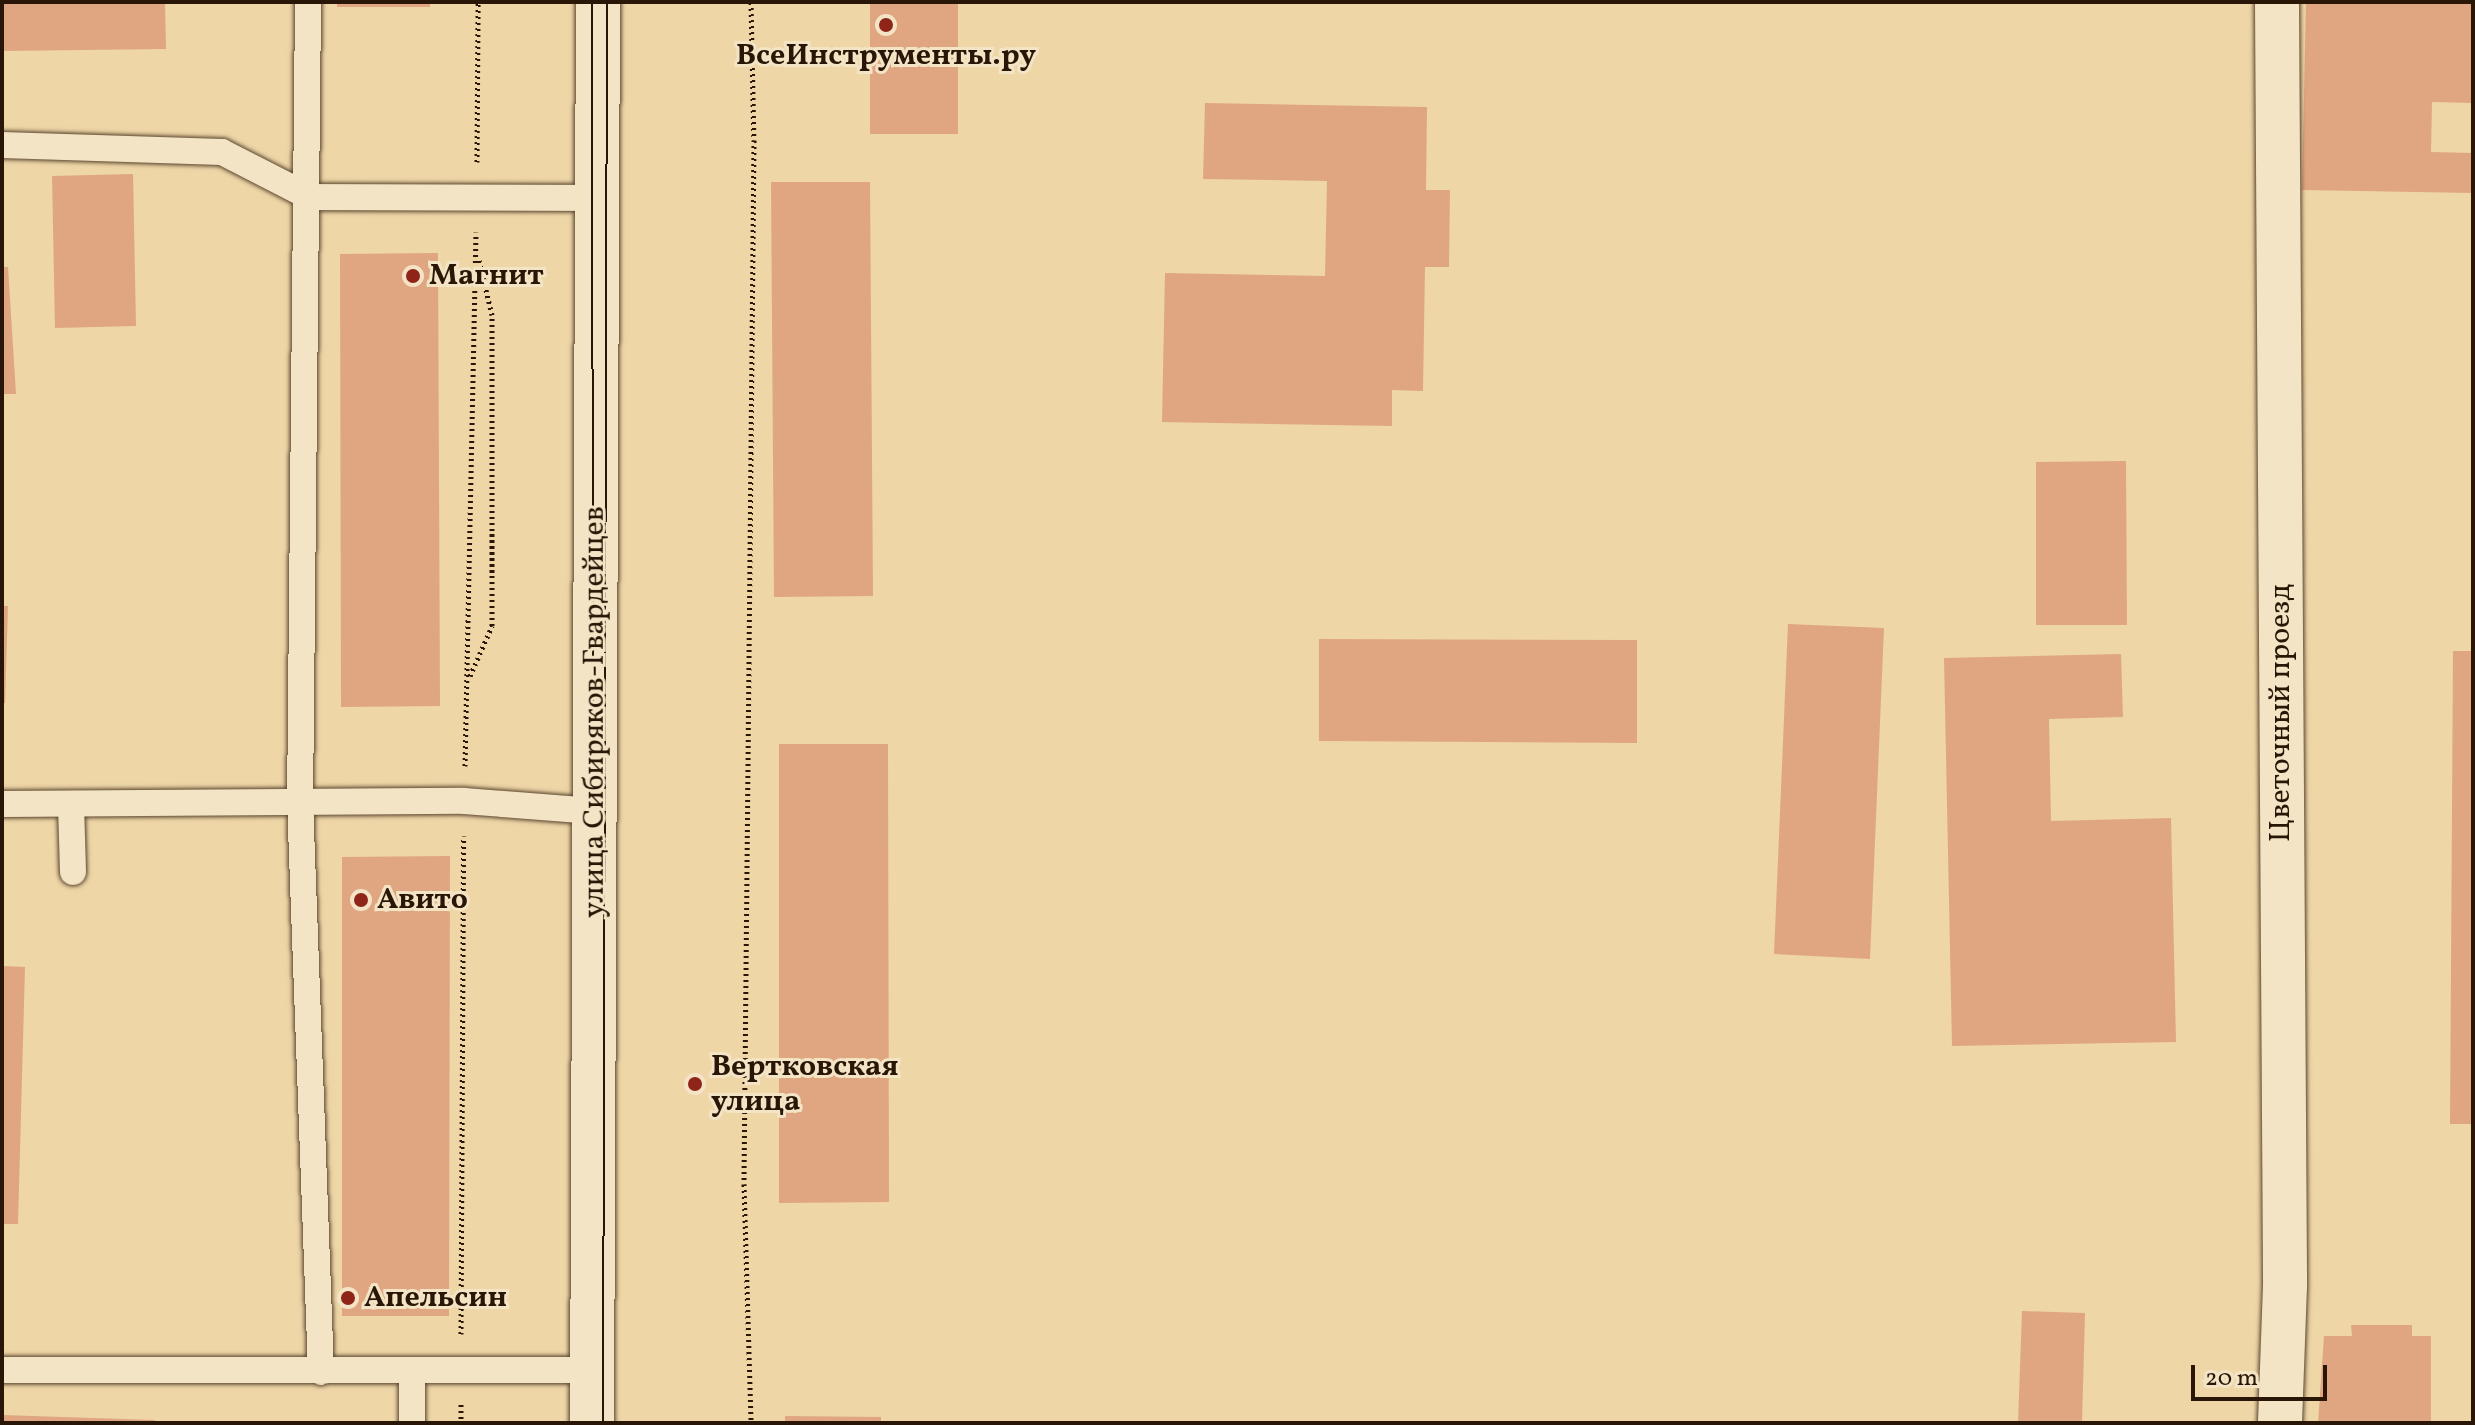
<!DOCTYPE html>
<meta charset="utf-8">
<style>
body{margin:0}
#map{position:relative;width:2475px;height:1425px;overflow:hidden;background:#eed6a7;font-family:Vollkorn,serif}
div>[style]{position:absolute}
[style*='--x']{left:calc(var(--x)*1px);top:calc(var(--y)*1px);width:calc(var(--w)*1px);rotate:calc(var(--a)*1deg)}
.building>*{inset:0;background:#e0a681}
.path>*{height:5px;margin-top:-2.5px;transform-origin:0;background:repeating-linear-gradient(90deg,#2a1606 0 2px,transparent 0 6px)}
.roads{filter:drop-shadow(0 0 2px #5b462e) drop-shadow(0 0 2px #5b462e)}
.lane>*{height:26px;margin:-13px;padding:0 13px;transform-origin:13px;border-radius:13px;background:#f4e4c6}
.street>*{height:44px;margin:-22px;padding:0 22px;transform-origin:22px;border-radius:22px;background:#f4e4c6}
.secondary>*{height:44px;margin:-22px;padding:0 22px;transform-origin:22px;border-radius:22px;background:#f4e4c6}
.tram>*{height:2px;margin:-1px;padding:0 1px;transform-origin:1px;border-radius:1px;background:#2a1606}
.dots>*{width:22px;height:22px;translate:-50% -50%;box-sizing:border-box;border:4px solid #f4e4c6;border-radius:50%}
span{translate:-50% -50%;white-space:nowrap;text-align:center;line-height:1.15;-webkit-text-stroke:6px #f4e4c6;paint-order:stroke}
.poi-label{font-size:30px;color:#2a1606;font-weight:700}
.left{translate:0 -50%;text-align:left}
.street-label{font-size:30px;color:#2a1606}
.frame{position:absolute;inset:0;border:4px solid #2a1606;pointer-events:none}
.scale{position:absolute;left:2191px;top:1365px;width:136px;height:36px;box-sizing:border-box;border:4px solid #2a1606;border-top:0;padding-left:10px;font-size:24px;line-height:28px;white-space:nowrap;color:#2a1606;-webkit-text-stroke:6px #f4e4c6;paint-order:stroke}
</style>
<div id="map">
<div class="building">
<i style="clip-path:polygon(2px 2px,165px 2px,166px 49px,2px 51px)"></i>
<i style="clip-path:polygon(337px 2px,430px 2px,430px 7px,337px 7px)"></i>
<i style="clip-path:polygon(870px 2px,958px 2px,958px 134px,870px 134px)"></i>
<i style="clip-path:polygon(2306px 2px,2473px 2px,2473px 103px,2432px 102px,2431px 152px,2473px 153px,2473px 193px,2302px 190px)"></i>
<i style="clip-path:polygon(1205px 103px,1427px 107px,1426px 190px,1450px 190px,1449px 267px,1425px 267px,1423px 391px,1392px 390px,1392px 426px,1162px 422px,1165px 273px,1325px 276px,1327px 181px,1203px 179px)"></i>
<i style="clip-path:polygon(133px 174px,136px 326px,55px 328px,52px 176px)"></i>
<i style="clip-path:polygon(771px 182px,870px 182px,873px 596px,774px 597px)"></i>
<i style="clip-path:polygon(438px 253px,440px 706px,341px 707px,340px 254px)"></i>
<i style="clip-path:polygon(2px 267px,8px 267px,16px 394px,2px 394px)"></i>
<i style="clip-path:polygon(2126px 461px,2127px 625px,2036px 625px,2036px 462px)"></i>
<i style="clip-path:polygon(2px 606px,8px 606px,5px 703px,2px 703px)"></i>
<i style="clip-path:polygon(1788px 624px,1884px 628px,1870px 959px,1774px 954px)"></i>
<i style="clip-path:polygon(1319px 639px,1637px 640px,1637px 743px,1319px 741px)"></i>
<i style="clip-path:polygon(2453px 651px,2473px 651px,2473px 1124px,2450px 1124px)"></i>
<i style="clip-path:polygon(2121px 654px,2123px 717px,2049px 719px,2051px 821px,2171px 818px,2176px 1042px,1952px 1046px,1944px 658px)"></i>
<i style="clip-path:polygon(779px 744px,888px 744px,889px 1202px,779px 1203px)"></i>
<i style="clip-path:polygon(450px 856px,449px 1316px,342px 1316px,342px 857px)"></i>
<i style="clip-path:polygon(2px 966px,25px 967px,18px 1224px,2px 1224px)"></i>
<i style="clip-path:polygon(2022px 1311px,2085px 1313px,2082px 1423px,2018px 1423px)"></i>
<i style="clip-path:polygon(2351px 1325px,2412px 1325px,2412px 1336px,2431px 1336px,2431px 1423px,2318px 1423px,2324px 1336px,2352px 1336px)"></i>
<i style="clip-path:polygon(2px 1415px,155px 1420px,155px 1423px,2px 1423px)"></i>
<i style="clip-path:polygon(785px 1416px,881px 1417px,881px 1423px,785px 1423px)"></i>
</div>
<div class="path">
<i style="--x:751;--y:2;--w:138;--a:88.8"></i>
<i style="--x:754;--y:140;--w:1044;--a:90.55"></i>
<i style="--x:744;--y:1184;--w:239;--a:88.3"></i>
<i style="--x:477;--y:162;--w:160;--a:-89.6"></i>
<i style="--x:470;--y:676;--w:55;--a:-66.3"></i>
<i style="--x:492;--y:626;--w:311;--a:-90"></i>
<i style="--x:492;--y:315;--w:57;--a:-103.3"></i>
<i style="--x:465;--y:766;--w:534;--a:-88.82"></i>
<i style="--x:461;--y:1334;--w:498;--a:-89.7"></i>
<i style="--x:461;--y:1404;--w:19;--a:90"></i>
</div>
<div class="roads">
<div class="lane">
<i style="--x:308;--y:2;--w:799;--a:90.57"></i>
<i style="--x:300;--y:801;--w:571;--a:87.89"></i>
<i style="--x:2;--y:145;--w:220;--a:1.8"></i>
<i style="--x:222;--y:152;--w:99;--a:27.1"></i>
<i style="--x:310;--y:197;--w:290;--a:0.2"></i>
<i style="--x:2;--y:804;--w:462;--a:-0.4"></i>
<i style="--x:464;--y:801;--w:130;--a:4.4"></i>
<i style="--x:71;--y:804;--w:68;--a:88.3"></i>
<i style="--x:2;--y:1370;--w:590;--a:0"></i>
<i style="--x:412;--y:1423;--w:52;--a:-90"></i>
</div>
<div class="street">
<i style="--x:2277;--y:2;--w:1284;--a:89.64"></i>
<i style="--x:2285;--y:1286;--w:137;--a:92.1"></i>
</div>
<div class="secondary">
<i style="--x:592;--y:1423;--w:1421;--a:-89.76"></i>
</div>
</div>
<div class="tram">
<i style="--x:592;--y:2;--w:700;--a:89.92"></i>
<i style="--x:603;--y:1423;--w:1421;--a:-89.84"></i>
</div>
<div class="dots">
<i style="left:886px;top:25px;background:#8f2418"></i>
<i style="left:413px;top:276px;background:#8f2418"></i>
<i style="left:361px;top:900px;background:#8f2418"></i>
<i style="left:695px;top:1084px;background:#8f2418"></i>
<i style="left:348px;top:1298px;background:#8f2418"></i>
</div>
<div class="poi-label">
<span style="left:886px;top:56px">ВсеИнструменты.ру</span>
<span class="left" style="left:429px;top:276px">Магнит</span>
<span class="left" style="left:377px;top:900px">Авито</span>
<span class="left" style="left:711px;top:1084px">Вертковская<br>улица</span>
<span class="left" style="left:364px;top:1298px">Апельсин</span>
</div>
<div class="street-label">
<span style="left:595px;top:712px;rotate:-90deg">улица Сибиряков-Гвардейцев</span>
<span style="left:2281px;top:713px;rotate:-90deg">Цветочный проезд</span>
</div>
<div class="frame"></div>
<div class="scale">20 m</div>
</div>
